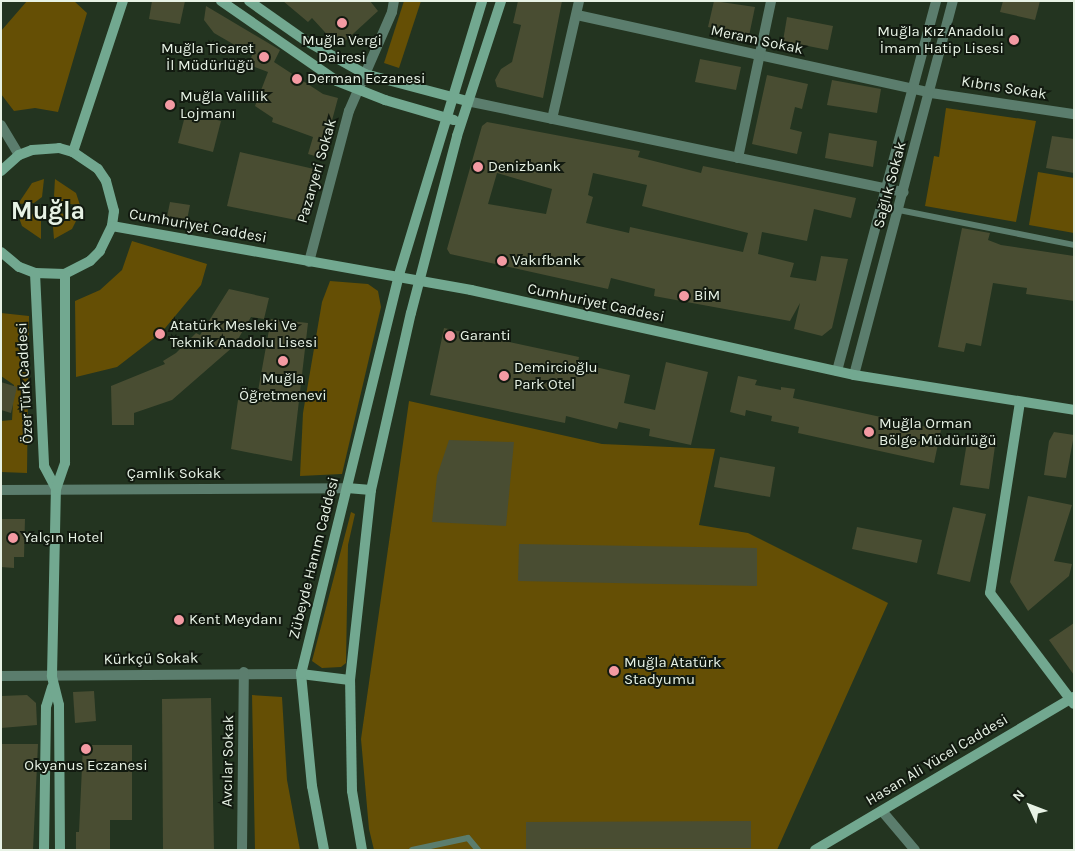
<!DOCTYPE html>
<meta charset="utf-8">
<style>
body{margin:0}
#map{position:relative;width:1075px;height:851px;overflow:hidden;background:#233420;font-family:Karla,sans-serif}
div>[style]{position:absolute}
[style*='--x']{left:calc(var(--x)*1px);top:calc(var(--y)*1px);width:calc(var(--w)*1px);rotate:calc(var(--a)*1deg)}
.green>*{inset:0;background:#654f05}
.building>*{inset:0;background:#494d32}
.lane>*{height:6px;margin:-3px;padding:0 3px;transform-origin:3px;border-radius:3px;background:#5b7d6d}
.street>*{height:10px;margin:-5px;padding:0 5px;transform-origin:5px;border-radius:5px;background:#5b7d6d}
.secondary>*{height:10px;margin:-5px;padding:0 5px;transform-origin:5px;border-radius:5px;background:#72a890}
.dots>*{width:14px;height:14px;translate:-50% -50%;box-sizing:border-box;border:2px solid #121a10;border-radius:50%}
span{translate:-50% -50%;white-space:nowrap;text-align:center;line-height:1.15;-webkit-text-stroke:4px #121a10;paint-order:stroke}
.poi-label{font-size:15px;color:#e7f2e5}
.right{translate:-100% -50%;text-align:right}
.left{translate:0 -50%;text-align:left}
.street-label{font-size:15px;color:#e7f2e5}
.town-label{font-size:25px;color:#e7f2e5;font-weight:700}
.frame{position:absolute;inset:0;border:2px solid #e7f2e5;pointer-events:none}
.north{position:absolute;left:1005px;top:781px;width:50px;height:50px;-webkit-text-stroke:4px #121a10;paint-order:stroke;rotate:313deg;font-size:14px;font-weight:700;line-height:20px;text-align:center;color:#e7f2e5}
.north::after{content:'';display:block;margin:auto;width:18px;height:22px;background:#e7f2e5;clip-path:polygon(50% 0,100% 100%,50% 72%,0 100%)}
</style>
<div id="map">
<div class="green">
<i style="clip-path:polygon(27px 1px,74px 1px,87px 13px,58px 112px,35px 108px,14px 111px,1px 94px,1px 31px)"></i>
<i style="clip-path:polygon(404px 1px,421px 1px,399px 68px,384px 63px)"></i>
<i style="clip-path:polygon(946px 108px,1036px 121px,1016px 222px,925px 206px,934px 156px,939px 157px)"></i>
<i style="clip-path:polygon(1038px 172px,1074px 178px,1074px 233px,1029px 225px)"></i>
<i style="clip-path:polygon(44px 179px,42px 197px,34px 203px,18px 204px,32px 183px)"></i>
<i style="clip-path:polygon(55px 179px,76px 193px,80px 205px,60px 203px,54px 196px)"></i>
<i style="clip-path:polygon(60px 213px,78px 217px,72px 229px,54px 239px,53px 227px)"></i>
<i style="clip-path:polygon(36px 214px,41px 220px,41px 239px,22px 226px,18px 215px)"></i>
<i style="clip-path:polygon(132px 241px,207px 264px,201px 285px,161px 333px,117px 367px,76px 377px,75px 301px,100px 290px,122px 270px)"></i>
<i style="clip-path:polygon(330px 281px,368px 284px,378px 291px,381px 307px,342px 474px,300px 476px,303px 413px,322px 302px)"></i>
<i style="clip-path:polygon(1px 313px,29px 316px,27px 473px,1px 472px,1px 421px,12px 420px,14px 385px,1px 376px)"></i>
<i style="clip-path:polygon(409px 401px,602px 444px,715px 449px,699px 525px,748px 533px,888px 603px,777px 850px,374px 850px,369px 829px,361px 739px)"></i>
<i style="clip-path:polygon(351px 512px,355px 514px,348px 545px,346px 663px,341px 667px,322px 668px,312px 661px)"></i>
<i style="clip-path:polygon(252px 695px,282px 697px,287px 780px,300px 850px,255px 850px)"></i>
</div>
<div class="building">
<i style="clip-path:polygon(152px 1px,185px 1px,180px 24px,149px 19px)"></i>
<i style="clip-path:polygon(283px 1px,370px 1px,378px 11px,342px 44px,334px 42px,312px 18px,308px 22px)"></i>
<i style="clip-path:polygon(518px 1px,562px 1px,543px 98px,497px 87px,495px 80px,501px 69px,512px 62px,521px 25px,513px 23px)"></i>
<i style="clip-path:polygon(714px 1px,755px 7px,749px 36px,708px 27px)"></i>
<i style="clip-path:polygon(1003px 1px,1040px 1px,1035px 20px,1000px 12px)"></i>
<i style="clip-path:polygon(206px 6px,280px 50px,274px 62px,323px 94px,338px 98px,322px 158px,308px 154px,313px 137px,272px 122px,273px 118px,255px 106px,268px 72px,249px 65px,252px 55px,214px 33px,204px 20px)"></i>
<i style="clip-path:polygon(787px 17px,833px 26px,828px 50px,783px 41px)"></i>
<i style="clip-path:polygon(700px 59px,741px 67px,736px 90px,695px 82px)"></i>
<i style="clip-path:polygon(767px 75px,808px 84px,802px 109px,795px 107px,790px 129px,802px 132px,797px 154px,752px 144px)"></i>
<i style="clip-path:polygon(832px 80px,881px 89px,877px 113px,827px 105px)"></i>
<i style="clip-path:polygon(186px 112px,221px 121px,213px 152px,178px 143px)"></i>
<i style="clip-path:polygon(evenodd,487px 122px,640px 151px,638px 157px,701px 173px,703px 166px,856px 198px,851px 218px,814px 209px,807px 241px,762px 232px,758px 254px,794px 263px,790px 277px,816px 281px,821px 256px,848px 259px,832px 328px,822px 336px,794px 329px,800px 303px,790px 321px,654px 296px,655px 289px,611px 278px,608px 289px,450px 254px,447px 249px,482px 126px,487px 122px,497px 173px,552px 189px,546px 214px,488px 204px,497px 173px,487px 122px,593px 173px,647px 185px,642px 206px,748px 233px,743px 252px,630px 227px,629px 233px,586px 223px,593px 197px,588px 195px,593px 173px)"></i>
<i style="clip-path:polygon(829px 133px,877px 141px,873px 167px,825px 158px)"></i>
<i style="clip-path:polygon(1052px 136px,1074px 139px,1074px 173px,1046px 168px)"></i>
<i style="clip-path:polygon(240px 152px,314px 169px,301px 221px,227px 206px)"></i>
<i style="clip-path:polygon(170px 202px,190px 205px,187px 220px,167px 217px)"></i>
<i style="clip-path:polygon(962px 228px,990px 233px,988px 240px,1001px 245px,1074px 256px,1074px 301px,1026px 294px,1027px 288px,993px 283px,981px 346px,966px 343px,964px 352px,938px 347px)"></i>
<i style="clip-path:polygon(229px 289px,269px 298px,264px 319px,251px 317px,234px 346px,172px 400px,134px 413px,134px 425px,112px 425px,111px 386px,165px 364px,163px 361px,176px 353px,196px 333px,200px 335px)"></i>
<i style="clip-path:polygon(271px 319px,308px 323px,292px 461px,231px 449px,238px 400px,256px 402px)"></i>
<i style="clip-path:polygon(444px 328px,579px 357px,578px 363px,630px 375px,624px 403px,655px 410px,666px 362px,708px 372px,691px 445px,649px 436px,650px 429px,619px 422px,617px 429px,566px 416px,565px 423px,430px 395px)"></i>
<i style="clip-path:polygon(738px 376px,757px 380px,755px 385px,781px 390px,781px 387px,795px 389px,793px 398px,941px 430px,934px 463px,798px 433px,799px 427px,771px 421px,772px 416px,746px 410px,745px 416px,730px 412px)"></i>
<i style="clip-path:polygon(1px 382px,17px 387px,11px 413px,1px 410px)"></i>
<i style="clip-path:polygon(1054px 432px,1074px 435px,1066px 478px,1044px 475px,1049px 441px)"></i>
<i style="clip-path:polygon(449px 440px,514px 442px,506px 526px,432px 522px,437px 476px)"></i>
<i style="clip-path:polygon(967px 442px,995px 446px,989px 489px,960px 485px)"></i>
<i style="clip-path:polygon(720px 457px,775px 467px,770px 497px,714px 487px)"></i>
<i style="clip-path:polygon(1028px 496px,1072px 505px,1054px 561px,1072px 564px,1069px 576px,1028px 611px,1010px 582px)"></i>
<i style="clip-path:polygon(953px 507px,986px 514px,970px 582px,937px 574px)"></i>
<i style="clip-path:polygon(1px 519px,25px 519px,24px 557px,14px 557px,14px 568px,1px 567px)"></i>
<i style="clip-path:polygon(857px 527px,922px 540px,917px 563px,852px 549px)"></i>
<i style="clip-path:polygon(519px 544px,757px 548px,757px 586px,518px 581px)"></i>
<i style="clip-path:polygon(1074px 623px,1074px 675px,1049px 640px)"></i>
<i style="clip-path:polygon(94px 691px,96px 721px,75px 723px,73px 692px)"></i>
<i style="clip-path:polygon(27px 695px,36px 703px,37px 725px,1px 728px,1px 696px)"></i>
<i style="clip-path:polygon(211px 698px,214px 850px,163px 850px,162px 699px)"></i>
<i style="clip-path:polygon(1px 744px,38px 744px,33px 850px,1px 850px)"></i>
<i style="clip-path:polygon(83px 745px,132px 745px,132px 820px,110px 820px,110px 850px,76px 850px,76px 832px,79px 832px)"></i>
<i style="clip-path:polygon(751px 821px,751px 848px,526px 849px,526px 822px)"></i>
</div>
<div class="lane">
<i style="--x:899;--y:210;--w:178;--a:11.3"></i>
<i style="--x:412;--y:850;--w:57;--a:-12.1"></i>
<i style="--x:468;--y:838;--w:16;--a:50"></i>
</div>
<div class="street">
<i style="--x:577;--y:15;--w:362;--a:12.4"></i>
<i style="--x:931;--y:93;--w:145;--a:8.4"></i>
<i style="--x:467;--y:101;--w:446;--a:11.8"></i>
<i style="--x:552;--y:119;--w:121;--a:-77.1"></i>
<i style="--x:1;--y:125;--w:35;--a:59"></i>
<i style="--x:738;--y:158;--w:160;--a:-78.1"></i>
<i style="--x:309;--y:262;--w:156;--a:-75.2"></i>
<i style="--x:349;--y:111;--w:108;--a:-66.5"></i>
<i style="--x:392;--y:12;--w:11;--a:-80"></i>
<i style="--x:837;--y:371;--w:383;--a:-75"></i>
<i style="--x:854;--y:375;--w:387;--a:-75.2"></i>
<i style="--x:1;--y:490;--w:346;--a:-0.3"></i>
<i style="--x:1;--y:676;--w:300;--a:-0.4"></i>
<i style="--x:882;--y:811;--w:51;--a:49.8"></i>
<i style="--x:242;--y:850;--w:178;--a:-89.4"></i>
</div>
<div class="secondary">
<i style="--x:221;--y:1;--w:141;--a:34.6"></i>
<i style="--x:337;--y:81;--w:52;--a:21.6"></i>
<i style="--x:385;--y:100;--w:72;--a:16.2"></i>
<i style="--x:249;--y:1;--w:70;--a:35.1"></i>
<i style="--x:306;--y:41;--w:68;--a:29.2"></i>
<i style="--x:365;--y:74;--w:106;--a:14.8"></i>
<i style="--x:73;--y:152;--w:159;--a:-71.7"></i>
<i style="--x:1;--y:171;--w:24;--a:-42"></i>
<i style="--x:19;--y:155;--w:14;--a:-21"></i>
<i style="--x:32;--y:150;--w:27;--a:-4"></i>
<i style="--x:59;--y:148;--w:15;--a:16"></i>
<i style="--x:73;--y:152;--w:30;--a:34"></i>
<i style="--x:98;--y:169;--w:14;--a:56"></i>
<i style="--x:106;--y:181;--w:31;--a:75"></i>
<i style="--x:114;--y:211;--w:15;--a:98"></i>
<i style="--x:112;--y:226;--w:28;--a:116"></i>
<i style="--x:100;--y:251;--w:14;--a:135"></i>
<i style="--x:90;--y:261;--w:28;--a:153"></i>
<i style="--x:65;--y:274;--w:30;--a:-178"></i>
<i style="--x:35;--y:273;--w:17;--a:-159"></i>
<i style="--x:19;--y:267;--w:23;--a:-140"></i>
<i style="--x:112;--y:226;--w:365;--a:10.1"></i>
<i style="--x:471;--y:290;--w:392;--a:12.5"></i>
<i style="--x:854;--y:375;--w:223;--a:9"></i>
<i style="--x:35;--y:273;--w:193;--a:87.3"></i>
<i style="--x:44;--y:466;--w:26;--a:62"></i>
<i style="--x:1020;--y:402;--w:193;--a:98.9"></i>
<i style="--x:990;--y:593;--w:139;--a:52.9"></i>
<i style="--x:347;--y:488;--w:24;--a:5"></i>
<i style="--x:301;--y:674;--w:49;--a:7"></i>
<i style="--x:44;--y:850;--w:143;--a:-89.2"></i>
<i style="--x:46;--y:707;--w:21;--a:-73"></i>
<i style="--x:60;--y:850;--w:145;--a:-90.4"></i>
<i style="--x:59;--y:705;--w:30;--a:-104"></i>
<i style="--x:52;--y:676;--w:187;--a:-88.8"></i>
<i style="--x:56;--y:489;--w:28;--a:-71"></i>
<i style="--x:65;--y:463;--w:189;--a:-90"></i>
<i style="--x:324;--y:850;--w:65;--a:-100.6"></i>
<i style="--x:312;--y:786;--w:113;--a:-95.6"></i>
<i style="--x:301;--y:674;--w:408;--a:-76.2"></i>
<i style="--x:398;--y:278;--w:289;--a:-73.1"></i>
<i style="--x:362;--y:850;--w:60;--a:-99.6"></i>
<i style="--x:352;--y:791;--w:111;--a:-91"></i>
<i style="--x:350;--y:680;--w:191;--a:-83.7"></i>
<i style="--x:371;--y:490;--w:181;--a:-77.3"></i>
<i style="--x:411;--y:313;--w:183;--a:-75.4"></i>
<i style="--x:457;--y:136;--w:142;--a:-71.9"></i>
<i style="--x:815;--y:850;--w:301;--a:-30.6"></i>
</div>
<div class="dots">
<i style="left:342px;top:23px;background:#f49aa3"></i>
<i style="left:1014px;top:40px;background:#f49aa3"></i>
<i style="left:264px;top:57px;background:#f49aa3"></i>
<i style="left:297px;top:79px;background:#f49aa3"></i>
<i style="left:170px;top:105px;background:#f49aa3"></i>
<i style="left:478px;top:167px;background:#f49aa3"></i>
<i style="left:502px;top:261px;background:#f49aa3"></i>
<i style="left:684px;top:296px;background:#f49aa3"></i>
<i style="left:160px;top:334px;background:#f49aa3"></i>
<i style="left:450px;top:336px;background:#f49aa3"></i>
<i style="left:283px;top:361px;background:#f49aa3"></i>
<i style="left:504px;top:376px;background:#f49aa3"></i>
<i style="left:869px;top:432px;background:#f49aa3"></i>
<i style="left:13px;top:538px;background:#f49aa3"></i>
<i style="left:179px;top:620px;background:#f49aa3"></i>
<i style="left:614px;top:671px;background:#f49aa3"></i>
<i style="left:86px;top:749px;background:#f49aa3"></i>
</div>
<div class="poi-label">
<span class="right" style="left:1004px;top:40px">Muğla Kız Anadolu<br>İmam Hatip Lisesi</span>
<span style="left:342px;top:49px">Muğla Vergi<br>Dairesi</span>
<span class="right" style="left:254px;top:57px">Muğla Ticaret<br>İl Müdürlüğü</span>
<span class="left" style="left:307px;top:79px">Derman Eczanesi</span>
<span class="left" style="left:180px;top:105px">Muğla Valilik<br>Lojmanı</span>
<span class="left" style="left:488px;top:167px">Denizbank</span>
<span class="left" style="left:512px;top:261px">Vakıfbank</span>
<span class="left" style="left:694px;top:296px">BİM</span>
<span class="left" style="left:170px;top:334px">Atatürk Mesleki Ve<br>Teknik Anadolu Lisesi</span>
<span class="left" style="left:460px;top:336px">Garanti</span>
<span class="left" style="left:514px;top:376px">Demircioğlu<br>Park Otel</span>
<span style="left:283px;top:387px">Muğla<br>Öğretmenevi</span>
<span class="left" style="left:879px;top:432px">Muğla Orman<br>Bölge Müdürlüğü</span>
<span class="left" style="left:23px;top:538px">Yalçın Hotel</span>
<span class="left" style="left:189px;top:620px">Kent Meydanı</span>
<span class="left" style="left:624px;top:671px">Muğla Atatürk<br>Stadyumu</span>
<span style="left:86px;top:766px">Okyanus Eczanesi</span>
</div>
<div class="street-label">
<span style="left:757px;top:40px;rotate:12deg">Meram Sokak</span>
<span style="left:1004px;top:88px;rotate:9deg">Kıbrıs Sokak</span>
<span style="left:317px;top:171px;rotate:-74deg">Pazaryeri Sokak</span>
<span style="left:890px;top:185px;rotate:-75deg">Sağlık Sokak</span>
<span style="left:198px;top:226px;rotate:10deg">Cumhuriyet Caddesi</span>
<span style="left:596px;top:303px;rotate:12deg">Cumhuriyet Caddesi</span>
<span style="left:25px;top:383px;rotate:-93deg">Özer Türk Caddesi</span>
<span style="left:174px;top:474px">Çamlık Sokak</span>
<span style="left:314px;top:558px;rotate:-76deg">Zübeyde Hanım Caddesi</span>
<span style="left:151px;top:659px;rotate:-1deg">Kürkçü Sokak</span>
<span style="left:937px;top:760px;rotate:-31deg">Hasan Ali Yücel Caddesi</span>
<span style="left:228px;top:761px;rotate:-89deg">Avcılar Sokak</span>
</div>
<div class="town-label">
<span style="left:48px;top:211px">Muğla</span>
</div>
<div class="frame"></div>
<div class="north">N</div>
</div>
